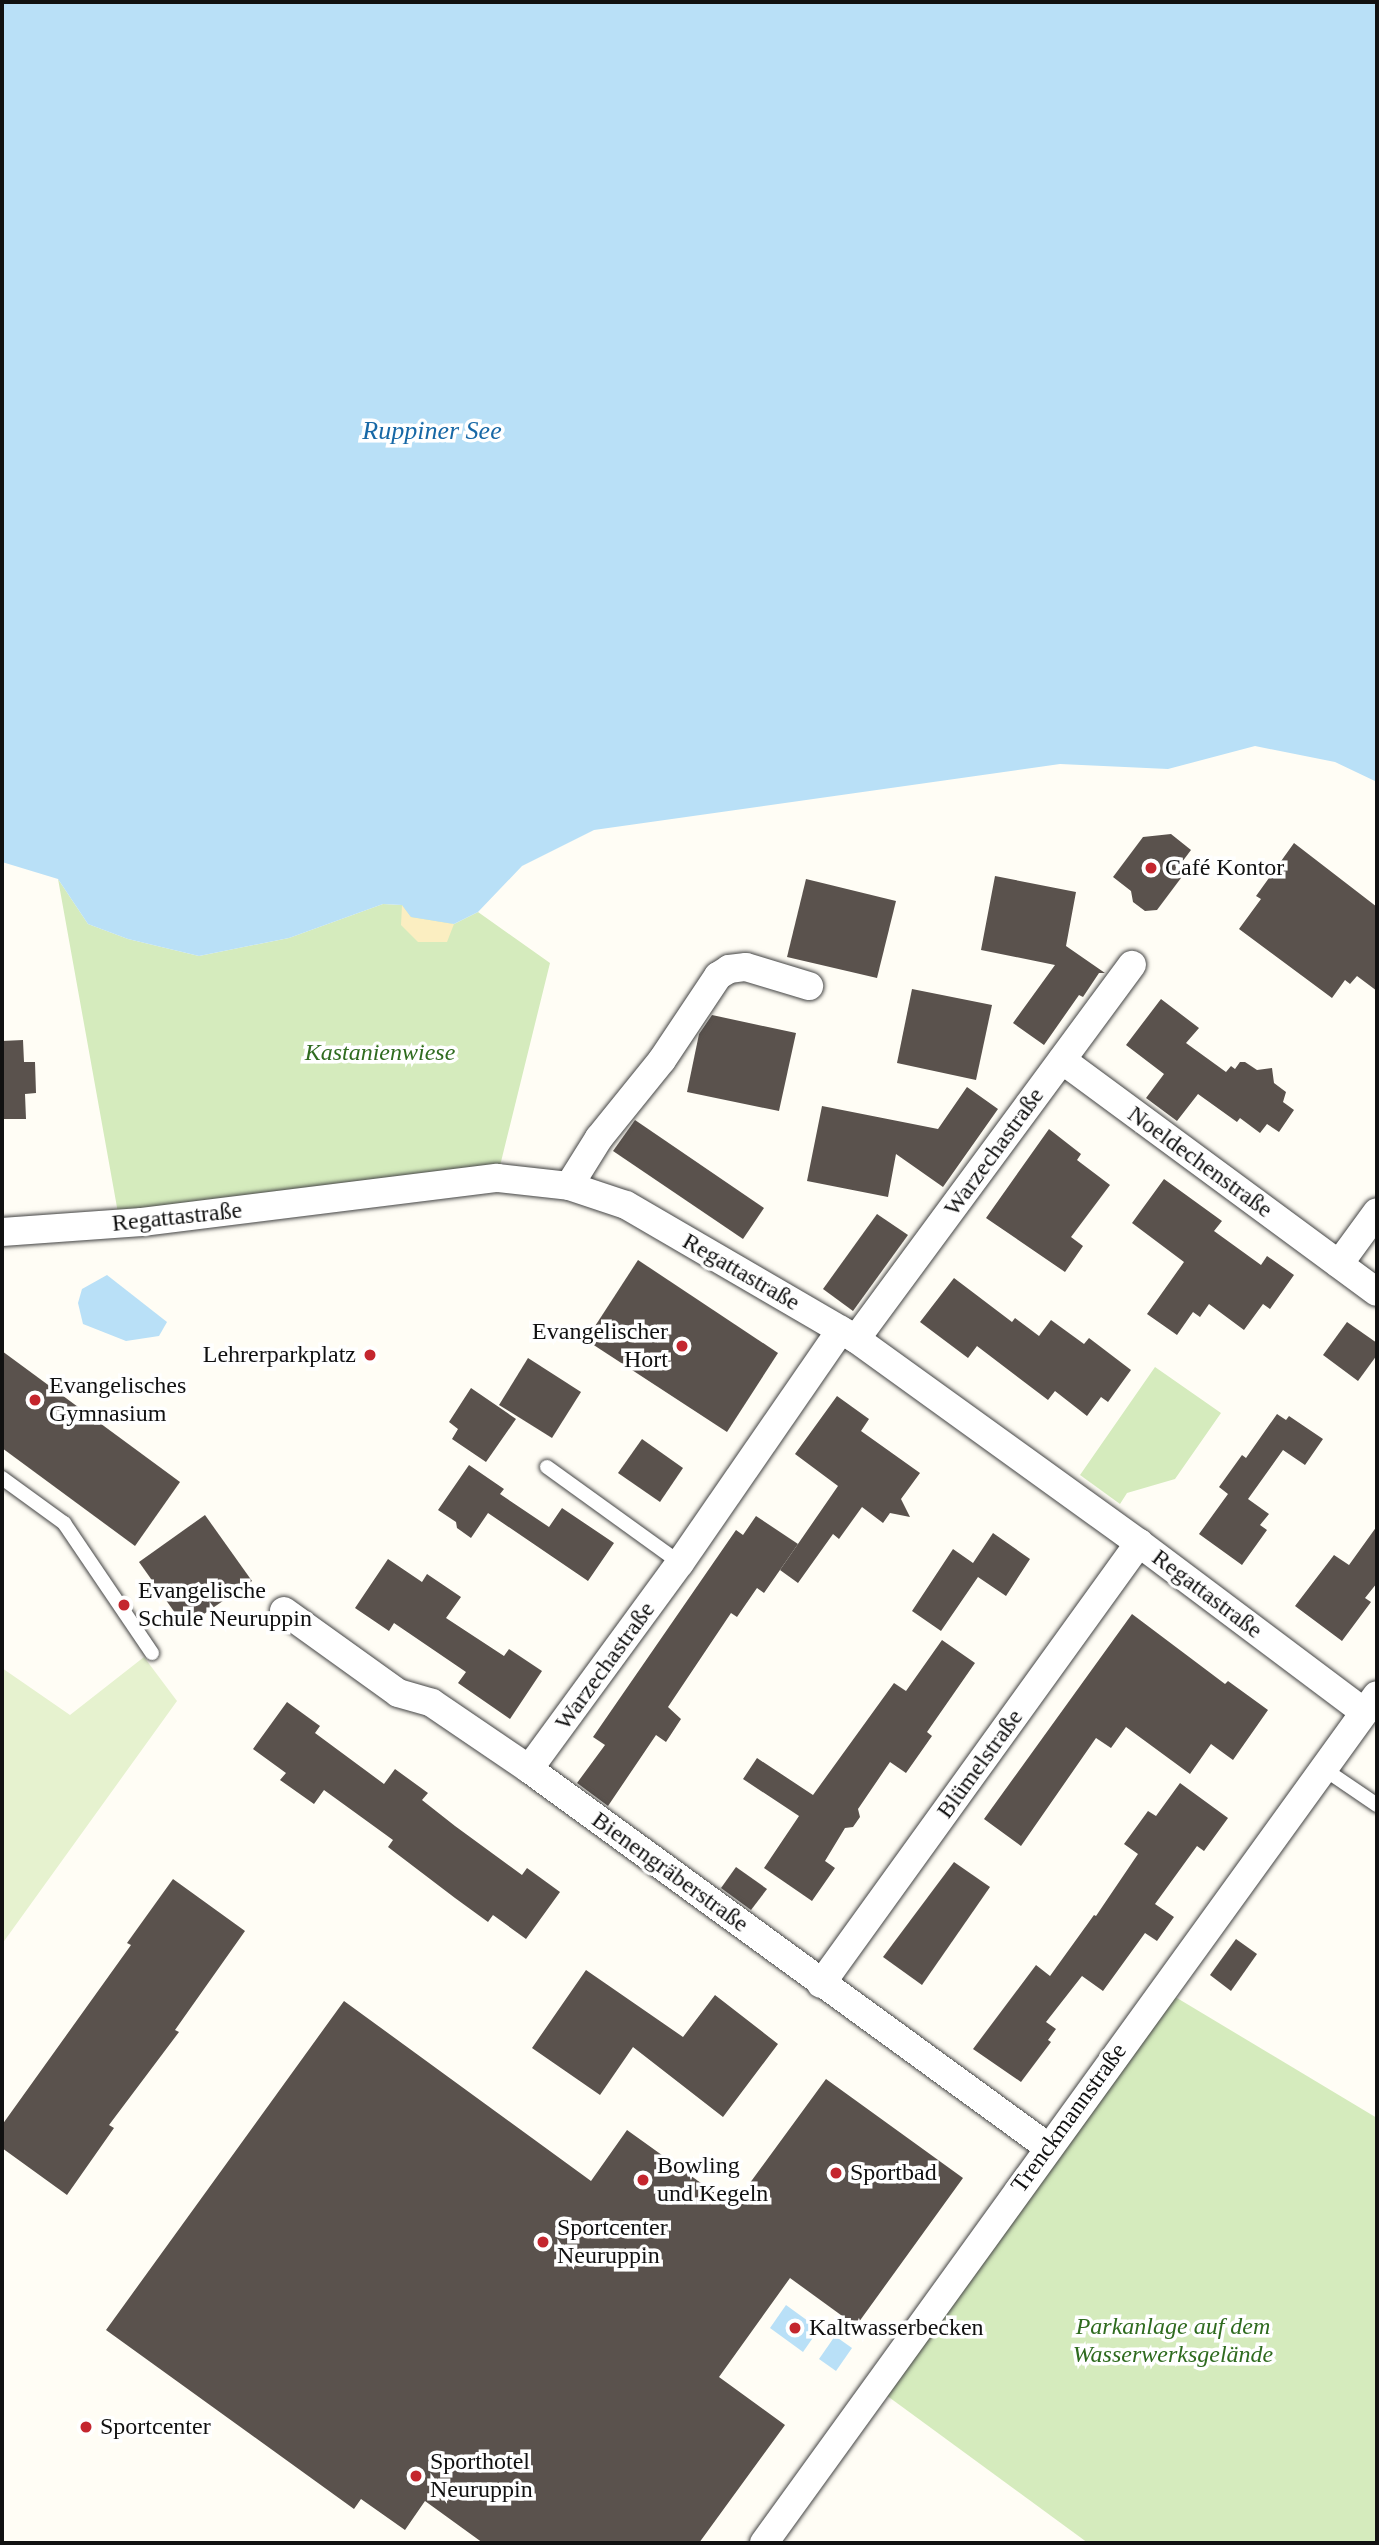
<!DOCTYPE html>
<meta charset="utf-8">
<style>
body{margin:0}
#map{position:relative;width:1379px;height:2545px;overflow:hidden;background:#fffdf5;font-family:"Times New Roman",serif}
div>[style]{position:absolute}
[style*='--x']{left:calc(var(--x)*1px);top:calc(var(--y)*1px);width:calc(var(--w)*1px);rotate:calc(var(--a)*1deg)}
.green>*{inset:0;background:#d5ebbd}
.sand>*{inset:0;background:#fbeec1}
.pitch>*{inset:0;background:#e6f2cf}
.water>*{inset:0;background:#b9e0f7}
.building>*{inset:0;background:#5a524d}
.roads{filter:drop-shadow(0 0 2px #444) drop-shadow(0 0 2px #444)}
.lane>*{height:14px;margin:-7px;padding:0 7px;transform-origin:7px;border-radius:7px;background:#fff}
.street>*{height:28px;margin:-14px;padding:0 14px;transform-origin:14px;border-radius:14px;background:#fff}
.dots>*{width:19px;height:19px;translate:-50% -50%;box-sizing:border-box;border:4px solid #fff;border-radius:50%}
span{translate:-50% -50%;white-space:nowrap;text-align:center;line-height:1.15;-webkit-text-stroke:7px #fff;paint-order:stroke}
.poi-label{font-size:24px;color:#111}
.left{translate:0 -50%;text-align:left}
.right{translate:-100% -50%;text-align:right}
.park-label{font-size:24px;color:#2f6b1f;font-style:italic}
.street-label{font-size:24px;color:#111}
.water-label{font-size:26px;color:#1768a6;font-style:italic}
.frame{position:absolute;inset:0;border:4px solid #111;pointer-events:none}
</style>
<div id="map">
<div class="green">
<i style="clip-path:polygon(58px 879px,88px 924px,128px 939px,199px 956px,289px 938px,383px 904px,402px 905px,454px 924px,478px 912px,550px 963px,497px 1178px,120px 1224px)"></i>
<i style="clip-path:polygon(1155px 1367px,1221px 1413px,1175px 1479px,1127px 1493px,1120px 1504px,1080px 1475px)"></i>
<i style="clip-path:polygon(1172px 1995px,1377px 2118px,1377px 2543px,1088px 2543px,886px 2395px)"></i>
</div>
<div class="sand">
<i style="clip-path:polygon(402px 905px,411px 917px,454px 924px,447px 942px,418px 942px,401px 925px)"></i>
</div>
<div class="pitch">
<i style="clip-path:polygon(144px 1657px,177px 1701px,2px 1944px,2px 1668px,70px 1715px)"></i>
</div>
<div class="water">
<i style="clip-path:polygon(2px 2px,1377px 2px,1377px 782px,1335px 762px,1255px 746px,1168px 769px,1060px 764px,594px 830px,522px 866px,478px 912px,454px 924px,411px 917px,402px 905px,383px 904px,289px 938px,199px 956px,128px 939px,88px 924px,58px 879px,2px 862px)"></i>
<i style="clip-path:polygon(107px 1275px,167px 1322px,159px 1336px,126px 1341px,83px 1324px,78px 1303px,82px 1289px)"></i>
<i style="clip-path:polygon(786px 2305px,819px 2329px,803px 2352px,770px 2328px)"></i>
<i style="clip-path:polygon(835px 2336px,852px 2348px,836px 2371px,819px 2359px)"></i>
</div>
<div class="building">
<i style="clip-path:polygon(1171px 834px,1191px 850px,1182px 862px,1184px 874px,1157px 910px,1145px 911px,1133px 902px,1131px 891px,1113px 877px,1143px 837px)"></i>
<i style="clip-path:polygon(1294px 843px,1377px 907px,1377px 991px,1357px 976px,1350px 984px,1345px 980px,1332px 998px,1239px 929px,1261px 899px,1256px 896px)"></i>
<i style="clip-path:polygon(995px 876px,1076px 892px,1066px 946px,1105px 973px,1099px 973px,1083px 997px,1079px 995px,1044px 1045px,1013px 1023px,1055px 965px,981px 950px)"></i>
<i style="clip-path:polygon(806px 879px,896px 901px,877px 978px,787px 957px)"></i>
<i style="clip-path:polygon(912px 989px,992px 1005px,976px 1080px,897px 1063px)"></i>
<i style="clip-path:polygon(1161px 999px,1199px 1028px,1186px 1043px,1226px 1072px,1231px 1066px,1235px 1069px,1240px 1062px,1245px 1062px,1257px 1070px,1272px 1068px,1274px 1083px,1286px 1092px,1283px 1102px,1294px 1110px,1279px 1132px,1267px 1124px,1260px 1133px,1240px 1118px,1237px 1122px,1198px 1094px,1177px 1121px,1146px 1098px,1164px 1074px,1126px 1045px)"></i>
<i style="clip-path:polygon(712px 1015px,796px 1033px,779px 1111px,687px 1092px,699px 1034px)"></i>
<i style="clip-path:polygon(23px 1040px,24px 1062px,35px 1062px,36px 1093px,25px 1094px,26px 1119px,2px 1119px,2px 1041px)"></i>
<i style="clip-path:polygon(967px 1087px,998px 1109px,943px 1187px,896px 1154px,888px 1197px,807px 1181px,822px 1106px,938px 1129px)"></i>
<i style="clip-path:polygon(635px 1120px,764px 1208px,743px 1239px,613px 1151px)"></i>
<i style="clip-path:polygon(1049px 1129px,1081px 1154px,1077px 1160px,1110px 1185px,1071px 1237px,1083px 1246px,1065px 1272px,986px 1218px)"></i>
<i style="clip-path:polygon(1164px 1179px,1222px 1221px,1214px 1231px,1261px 1265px,1267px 1256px,1294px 1275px,1270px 1309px,1263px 1304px,1244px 1330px,1209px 1304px,1200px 1317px,1193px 1312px,1177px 1335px,1147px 1314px,1184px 1262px,1132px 1223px)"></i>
<i style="clip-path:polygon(877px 1214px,908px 1235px,853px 1311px,823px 1289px)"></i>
<i style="clip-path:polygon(638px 1260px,778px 1353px,727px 1432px,586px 1340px)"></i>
<i style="clip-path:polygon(954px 1278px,1012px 1322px,1015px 1318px,1039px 1336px,1051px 1320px,1084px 1344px,1089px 1338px,1131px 1370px,1108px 1402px,1101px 1397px,1087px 1416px,1055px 1391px,1048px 1400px,977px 1346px,968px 1358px,920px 1322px)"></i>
<i style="clip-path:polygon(1347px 1322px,1377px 1343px,1377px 1355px,1358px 1381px,1323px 1355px)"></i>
<i style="clip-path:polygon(2px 1351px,180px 1482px,135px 1546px,2px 1448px)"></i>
<i style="clip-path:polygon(528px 1358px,581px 1392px,552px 1438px,499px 1405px)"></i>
<i style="clip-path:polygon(471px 1388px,516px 1419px,486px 1462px,452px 1439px,458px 1429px,449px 1422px)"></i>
<i style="clip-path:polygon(837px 1396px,869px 1419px,861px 1431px,920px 1473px,901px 1499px,910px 1517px,890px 1513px,883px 1523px,862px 1507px,839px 1539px,833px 1534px,798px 1583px,780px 1570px,838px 1486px,795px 1454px)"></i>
<i style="clip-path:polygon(1277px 1414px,1286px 1420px,1289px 1416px,1323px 1439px,1305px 1465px,1283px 1450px,1248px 1499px,1269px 1514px,1260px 1525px,1267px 1530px,1242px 1565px,1199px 1534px,1228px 1494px,1219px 1487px,1242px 1455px,1246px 1458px)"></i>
<i style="clip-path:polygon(642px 1439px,683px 1468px,660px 1502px,618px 1473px)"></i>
<i style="clip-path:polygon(469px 1465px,504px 1489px,500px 1494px,549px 1527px,562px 1508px,614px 1543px,588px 1581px,488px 1513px,471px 1538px,457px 1528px,456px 1522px,438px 1510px)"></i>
<i style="clip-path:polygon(205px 1515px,252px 1581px,185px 1627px,139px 1562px)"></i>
<i style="clip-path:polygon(756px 1516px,798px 1544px,764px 1593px,757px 1588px,737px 1617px,731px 1613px,668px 1707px,681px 1719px,666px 1742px,656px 1735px,608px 1806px,577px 1783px,605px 1745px,593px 1737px,736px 1530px,743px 1535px)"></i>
<i style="clip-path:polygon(1377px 1526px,1377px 1583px,1365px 1598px,1371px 1602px,1342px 1641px,1295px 1606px,1334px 1555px,1349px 1565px)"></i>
<i style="clip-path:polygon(993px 1533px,1030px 1559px,1006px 1596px,978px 1577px,941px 1631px,912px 1611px,953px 1549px,973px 1563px)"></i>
<i style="clip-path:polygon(388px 1559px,422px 1582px,427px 1574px,461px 1597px,446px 1618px,504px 1656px,509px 1649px,542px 1671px,510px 1719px,458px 1683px,466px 1672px,394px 1623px,389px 1631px,355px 1608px)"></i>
<i style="clip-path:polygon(1132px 1614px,1225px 1684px,1228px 1681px,1268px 1710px,1233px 1760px,1211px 1744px,1190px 1774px,1126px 1727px,1111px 1748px,1096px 1738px,1021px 1846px,984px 1819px)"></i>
<i style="clip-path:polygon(942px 1640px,975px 1663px,927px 1732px,932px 1736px,906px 1773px,890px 1762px,858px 1809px,860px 1817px,853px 1827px,845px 1828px,825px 1861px,835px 1868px,812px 1901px,764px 1868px,799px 1816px,743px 1779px,757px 1758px,813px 1795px,894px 1683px,906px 1691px)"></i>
<i style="clip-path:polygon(287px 1702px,320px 1726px,315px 1733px,384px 1784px,395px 1769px,428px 1793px,422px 1800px,455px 1826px,522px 1875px,527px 1868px,560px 1892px,526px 1939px,493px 1915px,488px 1922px,455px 1898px,388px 1847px,393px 1840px,324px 1790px,314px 1804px,280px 1780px,286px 1773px,253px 1749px)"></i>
<i style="clip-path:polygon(1180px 1783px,1228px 1818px,1204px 1851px,1197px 1846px,1155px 1904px,1174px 1917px,1157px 1941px,1145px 1933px,1103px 1991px,1082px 1976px,1046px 2022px,1056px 2029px,1048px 2040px,1051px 2042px,1021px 2082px,973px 2049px,1036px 1965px,1050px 1976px,1094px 1915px,1096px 1916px,1138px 1854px,1124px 1844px,1148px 1811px,1156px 1816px)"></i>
<i style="clip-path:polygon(954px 1862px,990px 1887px,922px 1985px,883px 1957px)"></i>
<i style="clip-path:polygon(736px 1867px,767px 1889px,751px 1910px,721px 1888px)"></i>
<i style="clip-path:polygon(173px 1879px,245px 1931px,175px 2030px,179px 2032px,109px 2125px,114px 2128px,67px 2195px,2px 2148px,2px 2125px,131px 1945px,127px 1943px)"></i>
<i style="clip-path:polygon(1236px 1939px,1257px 1954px,1231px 1991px,1210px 1975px)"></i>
<i style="clip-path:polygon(586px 1970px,683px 2037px,715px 1995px,778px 2044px,723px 2117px,633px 2047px,600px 2095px,532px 2048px)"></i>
<i style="clip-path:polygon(344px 2001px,591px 2181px,627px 2130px,733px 2206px,826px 2079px,963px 2178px,856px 2326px,790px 2278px,752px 2331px,719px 2377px,785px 2425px,699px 2543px,483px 2543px,425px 2501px,405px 2530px,361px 2499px,354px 2509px,106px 2330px)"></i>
</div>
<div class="roads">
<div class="lane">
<i style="--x:547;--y:1467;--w:164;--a:35.8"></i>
<i style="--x:2;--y:1478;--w:77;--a:36"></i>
<i style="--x:64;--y:1523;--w:157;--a:55.9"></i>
<i style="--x:1324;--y:1769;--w:64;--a:34.2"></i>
</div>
<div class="street">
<i style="--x:1062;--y:1060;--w:391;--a:36.4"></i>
<i style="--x:569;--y:1186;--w:57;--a:-58"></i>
<i style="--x:599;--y:1138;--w:100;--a:-51.1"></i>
<i style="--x:662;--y:1060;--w:101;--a:-56.3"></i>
<i style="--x:718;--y:976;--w:13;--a:-32"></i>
<i style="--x:729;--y:969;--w:17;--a:-7"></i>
<i style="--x:746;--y:967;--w:66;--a:16.8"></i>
<i style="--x:2;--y:1232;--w:140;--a:-4.1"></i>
<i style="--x:142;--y:1222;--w:358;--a:-7.1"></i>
<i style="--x:497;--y:1178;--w:72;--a:6.3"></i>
<i style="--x:569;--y:1186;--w:60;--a:18.4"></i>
<i style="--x:626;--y:1205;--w:266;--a:30.2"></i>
<i style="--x:856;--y:1339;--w:349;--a:35.8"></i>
<i style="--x:1139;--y:1543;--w:281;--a:36.9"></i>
<i style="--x:1339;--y:1264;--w:64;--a:-53.8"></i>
<i style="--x:856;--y:1339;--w:465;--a:-53.6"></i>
<i style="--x:284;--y:1611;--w:140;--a:35.7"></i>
<i style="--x:398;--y:1693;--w:35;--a:16"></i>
<i style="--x:432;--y:1703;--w:117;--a:34.2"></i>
<i style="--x:529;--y:1769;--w:642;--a:36.07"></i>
<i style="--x:529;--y:1769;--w:255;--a:-53.8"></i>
<i style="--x:680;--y:1563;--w:283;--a:-55.4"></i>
<i style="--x:821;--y:1984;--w:544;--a:-54.21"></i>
<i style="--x:764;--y:2543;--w:1046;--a:-54.14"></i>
</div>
</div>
<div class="dots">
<i style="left:1151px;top:868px;background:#c4262e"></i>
<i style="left:682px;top:1346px;background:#c4262e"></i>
<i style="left:370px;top:1355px;background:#c4262e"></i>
<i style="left:35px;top:1400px;background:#c4262e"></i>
<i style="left:124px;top:1605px;background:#c4262e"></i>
<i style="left:836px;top:2173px;background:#c4262e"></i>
<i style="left:643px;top:2180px;background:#c4262e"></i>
<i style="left:543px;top:2242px;background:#c4262e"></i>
<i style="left:795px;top:2328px;background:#c4262e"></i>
<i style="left:86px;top:2427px;background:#c4262e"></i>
<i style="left:416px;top:2476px;background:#c4262e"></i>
</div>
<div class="poi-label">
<span class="left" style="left:1165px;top:868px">Café Kontor</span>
<span class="right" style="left:668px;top:1346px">Evangelischer<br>Hort</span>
<span class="right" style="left:356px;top:1355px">Lehrerparkplatz</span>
<span class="left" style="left:49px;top:1400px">Evangelisches<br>Gymnasium</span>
<span class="left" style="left:138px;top:1605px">Evangelische<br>Schule Neuruppin</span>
<span class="left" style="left:657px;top:2180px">Bowling<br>und Kegeln</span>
<span class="left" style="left:850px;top:2173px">Sportbad</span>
<span class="left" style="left:557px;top:2242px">Sportcenter<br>Neuruppin</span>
<span class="left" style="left:809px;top:2328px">Kaltwasserbecken</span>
<span class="left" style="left:100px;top:2427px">Sportcenter</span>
<span class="left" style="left:430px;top:2476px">Sporthotel<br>Neuruppin</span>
</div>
<div class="park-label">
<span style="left:380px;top:1053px">Kastanienwiese</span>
<span style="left:1173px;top:2341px">Parkanlage auf dem<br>Wasserwerksgelände</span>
</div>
<div class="street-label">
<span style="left:994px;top:1152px;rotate:-54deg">Warzechastraße</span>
<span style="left:1200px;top:1162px;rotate:36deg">Noeldechenstraße</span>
<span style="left:177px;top:1217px;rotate:-6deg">Regattastraße</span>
<span style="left:741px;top:1272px;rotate:30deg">Regattastraße</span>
<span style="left:1207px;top:1594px;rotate:37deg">Regattastraße</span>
<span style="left:605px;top:1666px;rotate:-54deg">Warzechastraße</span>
<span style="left:980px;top:1764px;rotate:-54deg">Blümelstraße</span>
<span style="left:670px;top:1872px;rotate:36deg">Bienengräberstraße</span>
<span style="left:1069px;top:2118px;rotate:-54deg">Trenckmannstraße</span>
</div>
<div class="water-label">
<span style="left:432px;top:431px">Ruppiner See</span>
</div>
<div class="frame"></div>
</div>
